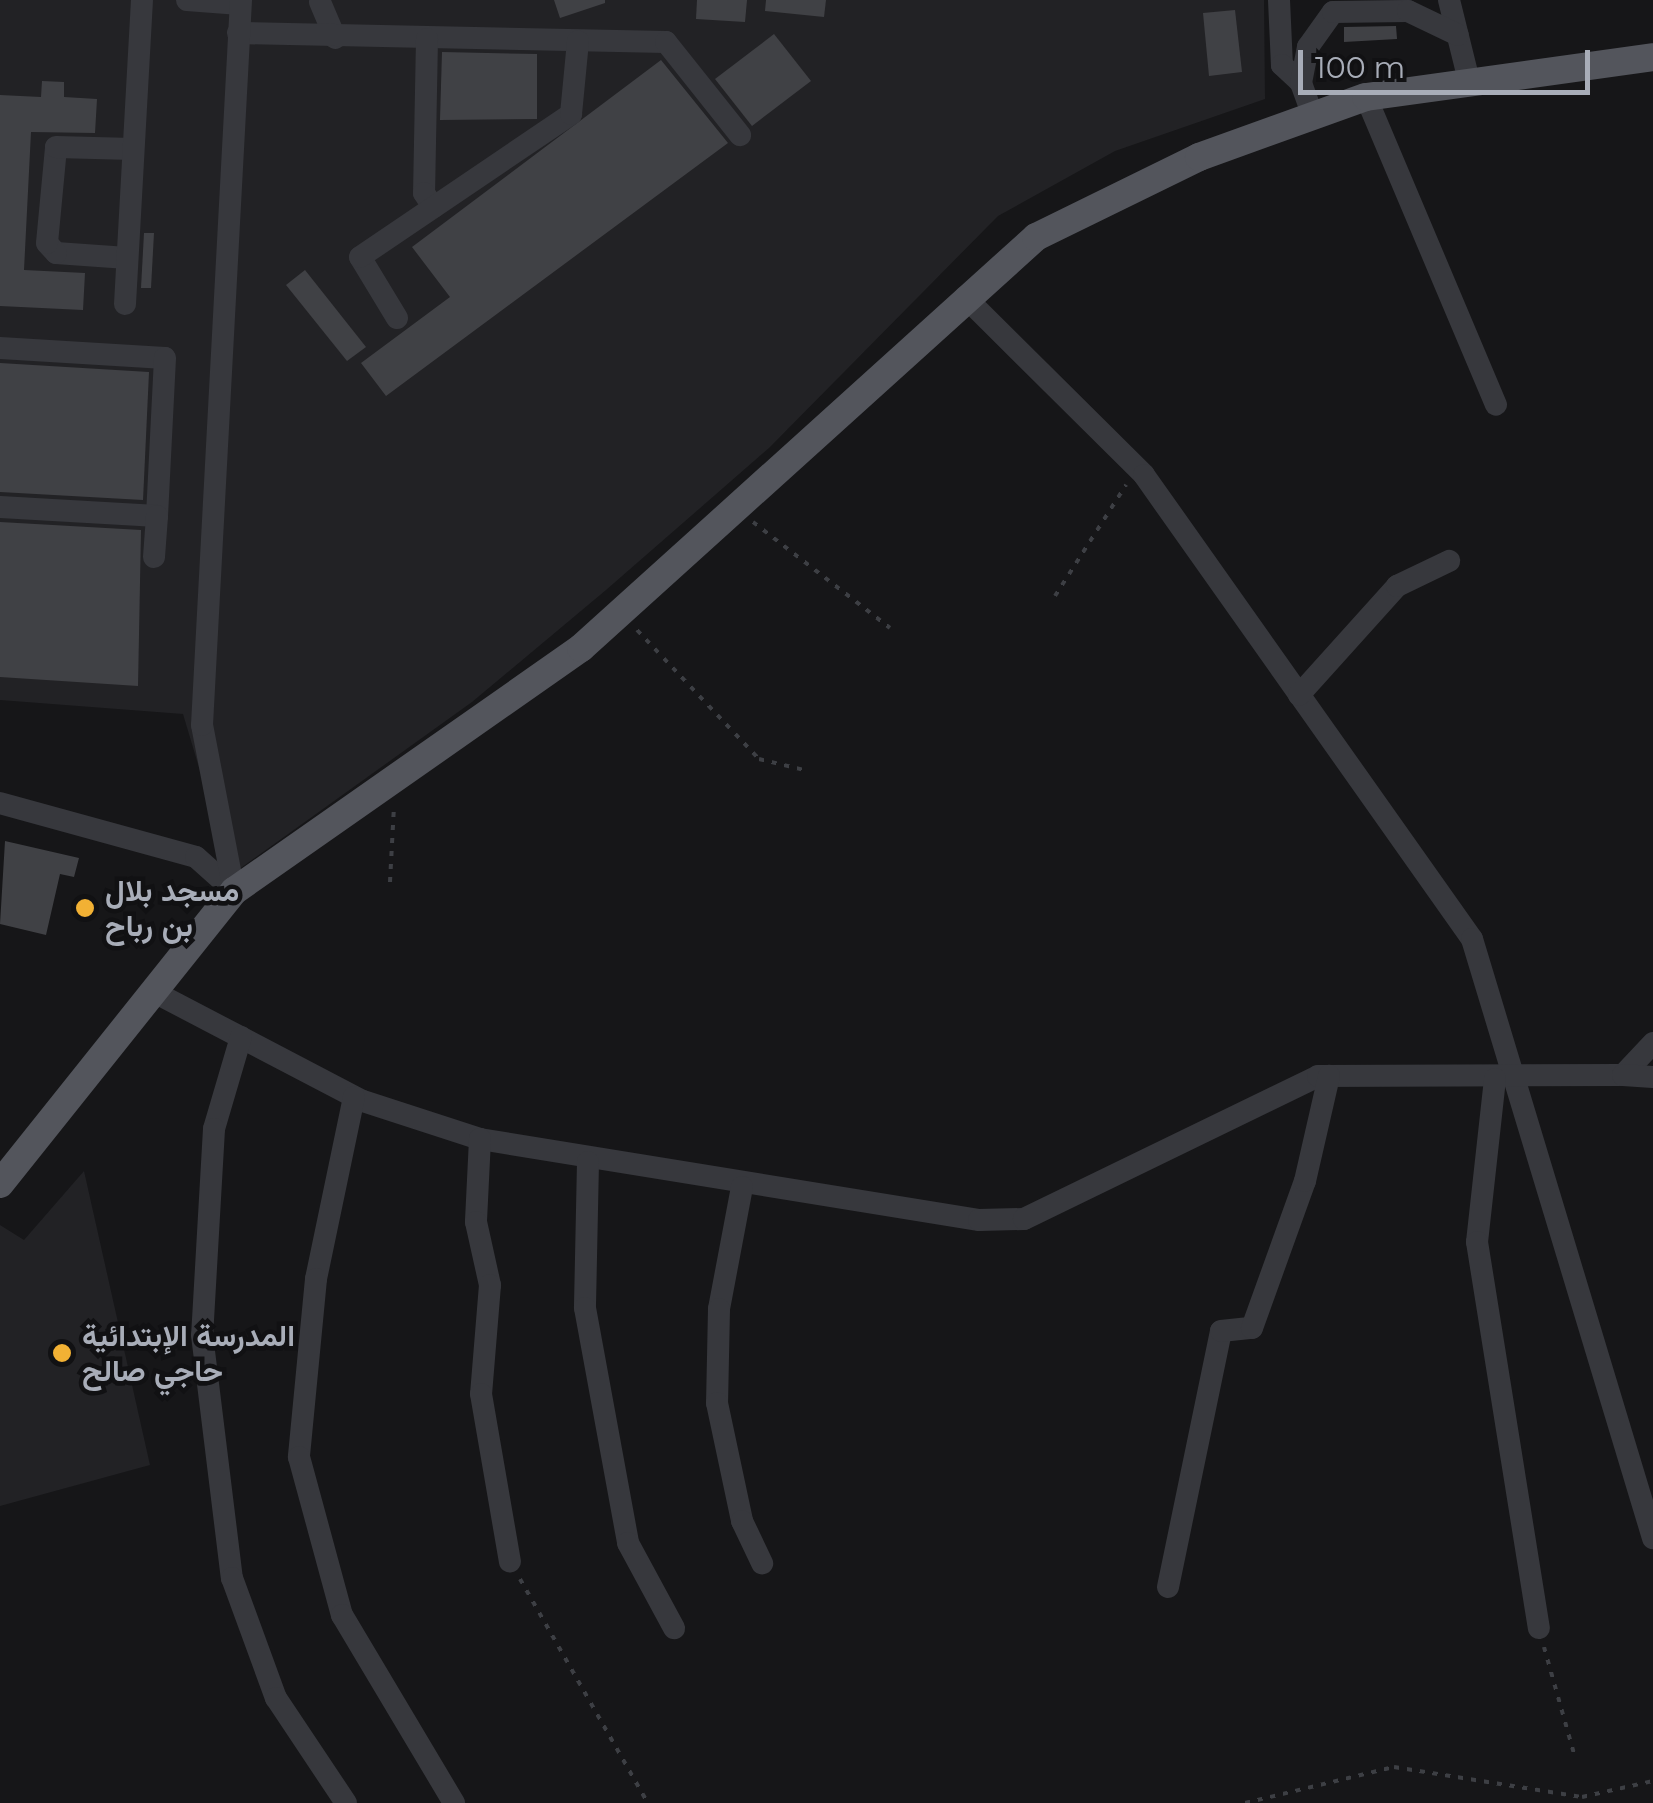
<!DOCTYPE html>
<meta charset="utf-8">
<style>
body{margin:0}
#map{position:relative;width:1653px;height:1803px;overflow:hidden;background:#161618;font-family:Montserrat,Vazirmatn,sans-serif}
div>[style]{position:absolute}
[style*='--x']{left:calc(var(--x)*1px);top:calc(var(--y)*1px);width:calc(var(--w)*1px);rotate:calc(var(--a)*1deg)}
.built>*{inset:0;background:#222225}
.building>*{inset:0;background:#404145}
.path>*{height:4px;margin-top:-2px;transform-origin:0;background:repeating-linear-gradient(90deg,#3d3f44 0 5px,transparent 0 13px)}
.minor>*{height:22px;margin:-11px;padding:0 11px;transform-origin:11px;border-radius:11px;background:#37383d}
.major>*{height:28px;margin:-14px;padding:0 14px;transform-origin:14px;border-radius:14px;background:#53555c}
.dots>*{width:28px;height:28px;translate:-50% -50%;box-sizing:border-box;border:5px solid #111113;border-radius:50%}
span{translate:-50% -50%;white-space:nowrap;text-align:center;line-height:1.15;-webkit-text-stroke:9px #111113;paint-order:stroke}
.poi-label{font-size:30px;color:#a8adb8;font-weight:700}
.left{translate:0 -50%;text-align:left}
.scale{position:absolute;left:1298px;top:50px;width:292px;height:45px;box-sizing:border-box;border:5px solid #a8adb8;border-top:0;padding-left:12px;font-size:30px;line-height:35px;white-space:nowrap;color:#a8adb8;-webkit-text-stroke:8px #111113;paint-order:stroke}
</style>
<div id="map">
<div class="built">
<i style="clip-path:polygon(0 0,1264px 0,1265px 99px,1115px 151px,998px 216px,769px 448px,606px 590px,472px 702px,231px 875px,183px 714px,0 700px)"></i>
<i style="clip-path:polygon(84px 1171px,150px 1465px,0 1506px,0 1225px,24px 1240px)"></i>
</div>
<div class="building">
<i style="clip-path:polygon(554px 0,605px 0,605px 3px,560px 18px)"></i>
<i style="clip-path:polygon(697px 0,747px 0,745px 22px,696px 19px)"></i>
<i style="clip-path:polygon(766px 0,826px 0,824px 17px,765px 11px)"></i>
<i style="clip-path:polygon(1235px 10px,1242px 72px,1209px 76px,1203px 13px)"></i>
<i style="clip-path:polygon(1396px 26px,1397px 39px,1344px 42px,1344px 27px)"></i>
<i style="clip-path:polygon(774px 34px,811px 81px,752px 126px,715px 79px)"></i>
<i style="clip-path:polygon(442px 52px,537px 54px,537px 119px,440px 120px)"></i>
<i style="clip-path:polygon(661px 60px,728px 143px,386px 396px,361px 363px,450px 297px,412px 247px)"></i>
<i style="clip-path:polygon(42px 81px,64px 82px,64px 97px,97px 99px,95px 133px,31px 132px,24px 270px,85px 273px,83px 310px,0 306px,0 95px,41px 97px)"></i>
<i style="clip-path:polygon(144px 233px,154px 233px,151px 288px,141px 288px)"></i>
<i style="clip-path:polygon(305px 270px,366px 347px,347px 361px,286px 285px)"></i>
<i style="clip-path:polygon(0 363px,149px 372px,143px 500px,0 492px)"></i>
<i style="clip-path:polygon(0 522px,141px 530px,138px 686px,0 677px)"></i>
<i style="clip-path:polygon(5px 841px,79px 858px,74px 877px,60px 874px,46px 935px,0 924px)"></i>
</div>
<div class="path">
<i style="--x:753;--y:522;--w:173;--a:37.7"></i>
<i style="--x:1055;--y:596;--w:132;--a:-57.4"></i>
<i style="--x:637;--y:630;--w:178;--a:46.6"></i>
<i style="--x:759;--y:759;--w:46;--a:13.7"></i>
<i style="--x:390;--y:882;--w:76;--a:-87"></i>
<i style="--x:520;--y:1579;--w:258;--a:60.3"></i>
<i style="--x:1544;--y:1647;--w:114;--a:74.3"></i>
<i style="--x:1245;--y:1803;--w:153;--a:-13.6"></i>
<i style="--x:1394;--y:1767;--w:190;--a:9.1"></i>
<i style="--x:1582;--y:1797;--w:73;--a:-12.7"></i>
</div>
<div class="minor">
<i style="--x:187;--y:0;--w:53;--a:4.3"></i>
<i style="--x:1279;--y:0;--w:65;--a:87.4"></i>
<i style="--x:1282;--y:65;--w:26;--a:43"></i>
<i style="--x:1301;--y:83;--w:35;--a:70"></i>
<i style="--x:1449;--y:0;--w:79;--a:76.1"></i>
<i style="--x:320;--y:2;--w:39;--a:67"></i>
<i style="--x:238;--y:33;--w:428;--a:1.2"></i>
<i style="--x:666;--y:42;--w:119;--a:51.5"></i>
<i style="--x:427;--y:39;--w:154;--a:91.1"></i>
<i style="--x:424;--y:193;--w:17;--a:57"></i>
<i style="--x:1301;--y:83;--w:37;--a:-79"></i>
<i style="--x:1308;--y:47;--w:43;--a:-54.5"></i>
<i style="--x:1333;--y:12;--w:75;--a:-0.8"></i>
<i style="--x:1408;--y:11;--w:55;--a:25.6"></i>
<i style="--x:1366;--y:97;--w:334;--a:67.1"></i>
<i style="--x:127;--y:258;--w:71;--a:-176"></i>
<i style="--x:56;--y:253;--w:13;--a:-132"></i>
<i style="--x:47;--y:243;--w:96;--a:-84.6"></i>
<i style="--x:56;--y:147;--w:77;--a:1.5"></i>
<i style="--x:965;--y:297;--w:252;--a:44.8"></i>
<i style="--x:1144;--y:475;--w:568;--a:54.74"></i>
<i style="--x:1472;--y:939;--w:626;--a:73.19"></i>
<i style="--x:125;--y:304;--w:304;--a:-86.8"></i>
<i style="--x:397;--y:318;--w:71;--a:-121.2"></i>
<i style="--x:360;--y:257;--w:255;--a:-34.1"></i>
<i style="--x:571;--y:114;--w:73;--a:-84.5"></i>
<i style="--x:0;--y:348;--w:165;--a:3.5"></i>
<i style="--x:165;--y:358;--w:158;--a:92.9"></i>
<i style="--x:157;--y:516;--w:157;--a:-176.7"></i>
<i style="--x:154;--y:557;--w:41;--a:-85.8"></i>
<i style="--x:1299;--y:695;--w:147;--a:-48"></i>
<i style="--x:1397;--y:586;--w:58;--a:-25.7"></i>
<i style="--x:0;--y:803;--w:203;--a:15.4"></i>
<i style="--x:196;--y:857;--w:51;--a:41.8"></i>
<i style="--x:234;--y:891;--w:169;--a:-100.9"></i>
<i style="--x:202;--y:725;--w:726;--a:-86.92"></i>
<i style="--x:156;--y:993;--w:233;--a:27.6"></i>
<i style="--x:363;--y:1101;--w:123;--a:18"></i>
<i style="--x:480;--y:1139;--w:506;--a:9.22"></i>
<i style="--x:979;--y:1220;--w:45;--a:-1.3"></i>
<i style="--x:1024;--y:1219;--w:327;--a:-25.9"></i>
<i style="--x:1318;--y:1076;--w:305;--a:-0.2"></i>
<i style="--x:1623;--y:1075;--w:44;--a:-46.8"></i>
<i style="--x:241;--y:1037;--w:96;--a:106.4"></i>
<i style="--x:214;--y:1129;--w:206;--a:93.3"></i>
<i style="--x:202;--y:1335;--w:245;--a:83"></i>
<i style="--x:232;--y:1578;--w:128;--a:69.9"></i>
<i style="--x:276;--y:1698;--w:126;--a:56.3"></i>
<i style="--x:1623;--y:1075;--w:30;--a:4"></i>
<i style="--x:1495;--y:1079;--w:164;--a:96.3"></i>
<i style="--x:1477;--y:1242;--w:391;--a:80.9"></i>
<i style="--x:354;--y:1097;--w:186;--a:101.8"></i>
<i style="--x:316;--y:1279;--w:179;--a:95.5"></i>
<i style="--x:299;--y:1457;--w:164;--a:74.8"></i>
<i style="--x:342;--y:1615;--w:219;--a:59.2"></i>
<i style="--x:480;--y:1139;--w:83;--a:92.8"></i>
<i style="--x:476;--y:1222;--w:65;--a:77.5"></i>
<i style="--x:490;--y:1285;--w:109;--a:94.7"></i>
<i style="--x:481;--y:1394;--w:170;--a:80.2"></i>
<i style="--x:588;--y:1162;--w:146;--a:91.2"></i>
<i style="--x:585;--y:1308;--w:239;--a:79.6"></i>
<i style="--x:628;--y:1543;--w:97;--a:61.6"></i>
<i style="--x:742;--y:1187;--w:124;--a:100.7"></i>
<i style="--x:719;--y:1309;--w:94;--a:91.2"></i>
<i style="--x:717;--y:1403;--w:121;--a:78"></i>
<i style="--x:742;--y:1521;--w:47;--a:64.5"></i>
<i style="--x:1168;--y:1587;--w:261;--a:-78.3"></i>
<i style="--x:1221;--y:1331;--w:31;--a:-6"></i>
<i style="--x:1252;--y:1328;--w:156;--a:-70.2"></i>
<i style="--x:1305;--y:1181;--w:108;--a:-77.1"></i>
</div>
<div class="major">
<i style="--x:0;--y:1184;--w:375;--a:-51.4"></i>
<i style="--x:234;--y:891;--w:424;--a:-35"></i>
<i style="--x:581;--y:648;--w:613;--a:-42.09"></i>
<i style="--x:1036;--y:237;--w:182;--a:-26.1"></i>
<i style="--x:1199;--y:157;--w:177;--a:-19.8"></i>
<i style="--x:1366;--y:97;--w:290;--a:-7.9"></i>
</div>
<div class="dots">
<i style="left:85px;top:908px;background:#f2b134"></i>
<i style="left:62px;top:1353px;background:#f2b134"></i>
</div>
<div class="poi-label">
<span class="left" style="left:105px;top:908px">مسجد بلال<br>بن رباح</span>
<span class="left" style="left:82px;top:1353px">المدرسة الإبتدائية<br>حاجي صالح</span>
</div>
<div class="scale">100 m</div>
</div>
